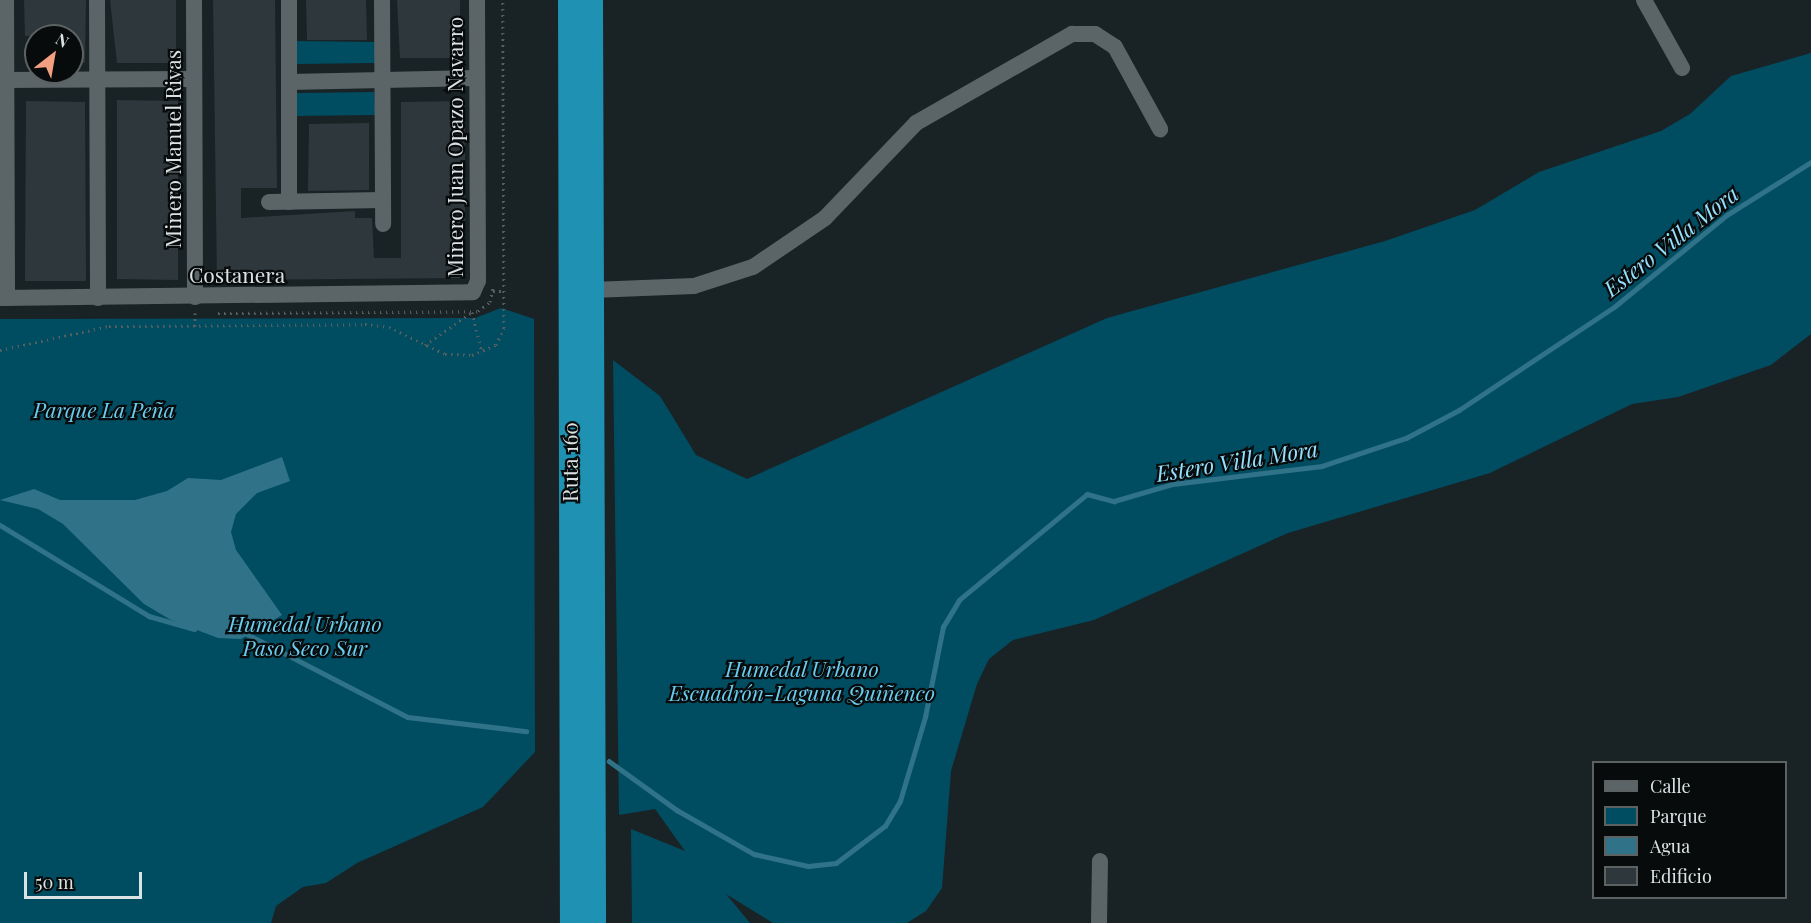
<!DOCTYPE html>
<meta charset="utf-8">
<style>
body{margin:0}
#map{position:relative;width:1811px;height:923px;overflow:hidden;background:#192225;font-family:"Playfair Display",serif}
div>[style]{position:absolute}
[style*='--x']{left:calc(var(--x)*1px);top:calc(var(--y)*1px);width:calc(var(--w)*1px);rotate:calc(var(--a)*1deg)}
.green>*{inset:0;background:#004d62}
.water>*{inset:0;background:#307389}
.stream>*{height:4.5px;margin:-2.25px;padding:0 2.25px;transform-origin:2.25px;border-radius:2.25px;background:#307389}
.building>*{inset:0;background:#2e373b}
.path>*{height:3px;margin-top:-1.5px;transform-origin:0;background:repeating-linear-gradient(90deg,#565e60 0 1.5px,transparent 0 6px)}
.minor>*{height:16px;margin:-8px;padding:0 8px;transform-origin:8px;border-radius:8px;background:#5b6568}
.highway>*{height:24px;margin:-12px;padding:0 12px;transform-origin:12px;border-radius:12px;background:#1f91b2}
span{translate:-50% -50%;white-space:nowrap;text-align:center;line-height:1.15;-webkit-text-stroke:4.5px #070b0c;paint-order:stroke}
.street-label{font-size:21px;color:#dce2e4}
.park-label{font-size:21px;color:#69cdf0;font-style:italic}
.water-label{font-size:22px;color:#95e1fd;font-style:italic}
.legend{position:absolute;left:1592px;top:761px;width:195px;height:138px;box-sizing:border-box;background:#070b0c;border:2px solid #5c6162;margin:0;padding:8px 10px;list-style:none;font-size:18px;color:#dce2e4}
.legend li{display:flex;align-items:center;gap:12px;height:30px}
.legend b{width:30px;border:2px solid #5c6162}
.north{position:absolute;left:24px;top:24px;width:60px;height:60px;box-sizing:border-box;background:#070b0c;border:2px solid #5c6162;border-radius:50%;rotate:31deg;font-size:16px;font-weight:700;line-height:24px;text-align:center;color:#dce2e4}
.north::after{content:'';display:block;margin:auto;width:21px;height:27px;background:#f2a07f;clip-path:polygon(50% 0,100% 100%,50% 72%,0 100%)}
.scale{position:absolute;left:24px;top:872px;width:118px;height:27px;box-sizing:border-box;border:3px solid #dce2e4;border-top:0;padding-left:8px;font-size:18px;line-height:21px;white-space:nowrap;color:#dce2e4;-webkit-text-stroke:4px #070b0c;paint-order:stroke}
</style>
<div id="map">
<div class="green">
<i style="clip-path:polygon(293px 41px,377px 42px,376px 63px,296px 64px)"></i>
<i style="clip-path:polygon(1811px 53px,1811px 334px,1771px 365px,1678px 397px,1632px 404px,1490px 473px,1288px 533px,1094px 620px,1013px 640px,989px 659px,977px 684px,951px 771px,942px 888px,926px 911px,907px 923px,773px 923px,726px 894px,750px 923px,632px 923px,631px 829px,685px 851px,655px 809px,619px 815px,613px 360px,660px 396px,696px 455px,747px 479px,1107px 318px,1385px 241px,1475px 210px,1539px 172px,1661px 131px,1690px 114px,1731px 76px)"></i>
<i style="clip-path:polygon(296px 93px,374px 92px,376px 115px,293px 116px)"></i>
<i style="clip-path:polygon(501px 308px,534px 319px,535px 752px,483px 807px,357px 863px,326px 883px,303px 887px,276px 906px,271px 923px,0 923px,0 319px,475px 318px)"></i>
</div>
<div class="water">
<i style="clip-path:polygon(282px 457px,290px 481px,257px 493px,236px 514px,231px 532px,236px 550px,282px 615px,241px 639px,218px 638px,171px 620px,144px 604px,63px 524px,38px 509px,0 500px,34px 489px,60px 500px,135px 500px,167px 491px,188px 478px,221px 480px)"></i>
</div>
<div class="stream">
<i style="--x:0;--y:525;--w:175;--a:31.4"></i>
<i style="--x:149;--y:616;--w:47;--a:16.1"></i>
<i style="--x:247;--y:634;--w:181;--a:27.3"></i>
<i style="--x:408;--y:717;--w:119;--a:6.8"></i>
<i style="--x:609;--y:761;--w:84;--a:35.8"></i>
<i style="--x:677;--y:810;--w:89;--a:29.7"></i>
<i style="--x:754;--y:854;--w:55;--a:12.5"></i>
<i style="--x:808;--y:866;--w:28;--a:-6"></i>
<i style="--x:836;--y:863;--w:61;--a:-37.1"></i>
<i style="--x:885;--y:826;--w:29;--a:-59"></i>
<i style="--x:900;--y:801;--w:88;--a:-73.4"></i>
<i style="--x:925;--y:717;--w:92;--a:-78.7"></i>
<i style="--x:943;--y:627;--w:31;--a:-59"></i>
<i style="--x:959;--y:600;--w:166;--a:-39.6"></i>
<i style="--x:1087;--y:494;--w:28;--a:15"></i>
<i style="--x:1114;--y:501;--w:61;--a:-16.1"></i>
<i style="--x:1173;--y:484;--w:150;--a:-6.9"></i>
<i style="--x:1322;--y:466;--w:89;--a:-18.4"></i>
<i style="--x:1406;--y:438;--w:60;--a:-27.8"></i>
<i style="--x:1459;--y:410;--w:186;--a:-33.6"></i>
<i style="--x:1614;--y:307;--w:146;--a:-39.2"></i>
<i style="--x:1727;--y:215;--w:99;--a:-32.2"></i>
</div>
<div class="building">
<i style="clip-path:polygon(24px 0,86px 0,85px 63px,72px 63px,72px 36px,25px 36px)"></i>
<i style="clip-path:polygon(110px 0,176px 0,176px 63px,117px 63px)"></i>
<i style="clip-path:polygon(213px 0,275px 0,277px 188px,241px 188px,241px 218px,355px 211px,355px 218px,372px 218px,374px 258px,401px 258px,401px 102px,465px 101px,465px 278px,217px 280px)"></i>
<i style="clip-path:polygon(306px 0,366px 0,367px 40px,307px 40px)"></i>
<i style="clip-path:polygon(397px 0,460px 0,460px 58px,400px 58px)"></i>
<i style="clip-path:polygon(117px 100px,178px 101px,178px 280px,117px 279px)"></i>
<i style="clip-path:polygon(26px 101px,85px 102px,86px 281px,25px 281px)"></i>
<i style="clip-path:polygon(369px 123px,369px 190px,308px 191px,309px 124px)"></i>
</div>
<div class="path">
<i style="--x:493;--y:291;--w:12;--a:0"></i>
<i style="--x:218;--y:313;--w:260;--a:-0.4"></i>
<i style="--x:478;--y:311;--w:15;--a:-37"></i>
<i style="--x:490;--y:302;--w:14;--a:-78"></i>
<i style="--x:195;--y:326;--w:13;--a:-90"></i>
<i style="--x:425;--y:345;--w:57;--a:-35.1"></i>
<i style="--x:472;--y:312;--w:42;--a:76.3"></i>
<i style="--x:0;--y:350;--w:112;--a:-12.4"></i>
<i style="--x:109;--y:326;--w:256;--a:-0.4"></i>
<i style="--x:365;--y:324;--w:24;--a:7"></i>
<i style="--x:389;--y:327;--w:62;--a:25.7"></i>
<i style="--x:445;--y:354;--w:27;--a:2"></i>
<i style="--x:472;--y:355;--w:26;--a:-23"></i>
<i style="--x:496;--y:345;--w:19;--a:-65"></i>
<i style="--x:504;--y:328;--w:328;--a:-90.2"></i>
</div>
<div class="minor">
<i style="--x:6;--y:0;--w:298;--a:89.8"></i>
<i style="--x:97;--y:0;--w:298;--a:89.8"></i>
<i style="--x:194;--y:0;--w:297;--a:89.8"></i>
<i style="--x:289;--y:0;--w:202;--a:90"></i>
<i style="--x:382;--y:0;--w:224;--a:89.7"></i>
<i style="--x:1644;--y:0;--w:78;--a:60.8"></i>
<i style="--x:0;--y:80;--w:194;--a:-0.3"></i>
<i style="--x:289;--y:82;--w:188;--a:-1.2"></i>
<i style="--x:269;--y:202;--w:114;--a:-1"></i>
<i style="--x:592;--y:290;--w:102;--a:-2.2"></i>
<i style="--x:694;--y:286;--w:62;--a:-17.9"></i>
<i style="--x:753;--y:267;--w:87;--a:-34.2"></i>
<i style="--x:825;--y:218;--w:132;--a:-46.2"></i>
<i style="--x:916;--y:123;--w:180;--a:-29.7"></i>
<i style="--x:1072;--y:34;--w:23;--a:0"></i>
<i style="--x:1095;--y:34;--w:24;--a:33"></i>
<i style="--x:1115;--y:47;--w:94;--a:61.2"></i>
<i style="--x:0;--y:298;--w:473;--a:-0.7"></i>
<i style="--x:473;--y:292;--w:12;--a:-66"></i>
<i style="--x:478;--y:281;--w:281;--a:-90.2"></i>
<i style="--x:1099;--y:923;--w:62;--a:-89.1"></i>
</div>
<div class="highway">
<i style="--x:570;--y:0;--w:923;--a:89.88"></i>
<i style="--x:591;--y:0;--w:923;--a:89.81"></i>
</div>
<div class="street-label">
<span style="left:454px;top:147px;rotate:-90deg">Minero Juan Opazo Navarro</span>
<span style="left:172px;top:149px;rotate:-90deg">Minero Manuel Rivas</span>
<span style="left:237px;top:274px">Costanera</span>
<span style="left:569px;top:462px;rotate:-90deg">Ruta 160</span>
</div>
<div class="park-label">
<span style="left:104px;top:409px">Parque La Peña</span>
<span style="left:305px;top:635px">Humedal Urbano<br>Paso Seco Sur</span>
<span style="left:802px;top:680px">Humedal Urbano<br>Escuadrón-Laguna Quiñenco</span>
</div>
<div class="water-label">
<span style="left:1671px;top:241px;rotate:-38deg">Estero Villa Mora</span>
<span style="left:1237px;top:461px;rotate:-9deg">Estero Villa Mora</span>
</div>
<ul class="legend">
<li><b style="height:8px;background:#5b6568"></b>Calle</li>
<li><b style="height:16px;background:#004d62"></b>Parque</li>
<li><b style="height:16px;background:#307389"></b>Agua</li>
<li><b style="height:16px;background:#2e373b"></b>Edificio</li>
</ul>
<div class="north">N</div>
<div class="scale">50 m</div>
</div>
